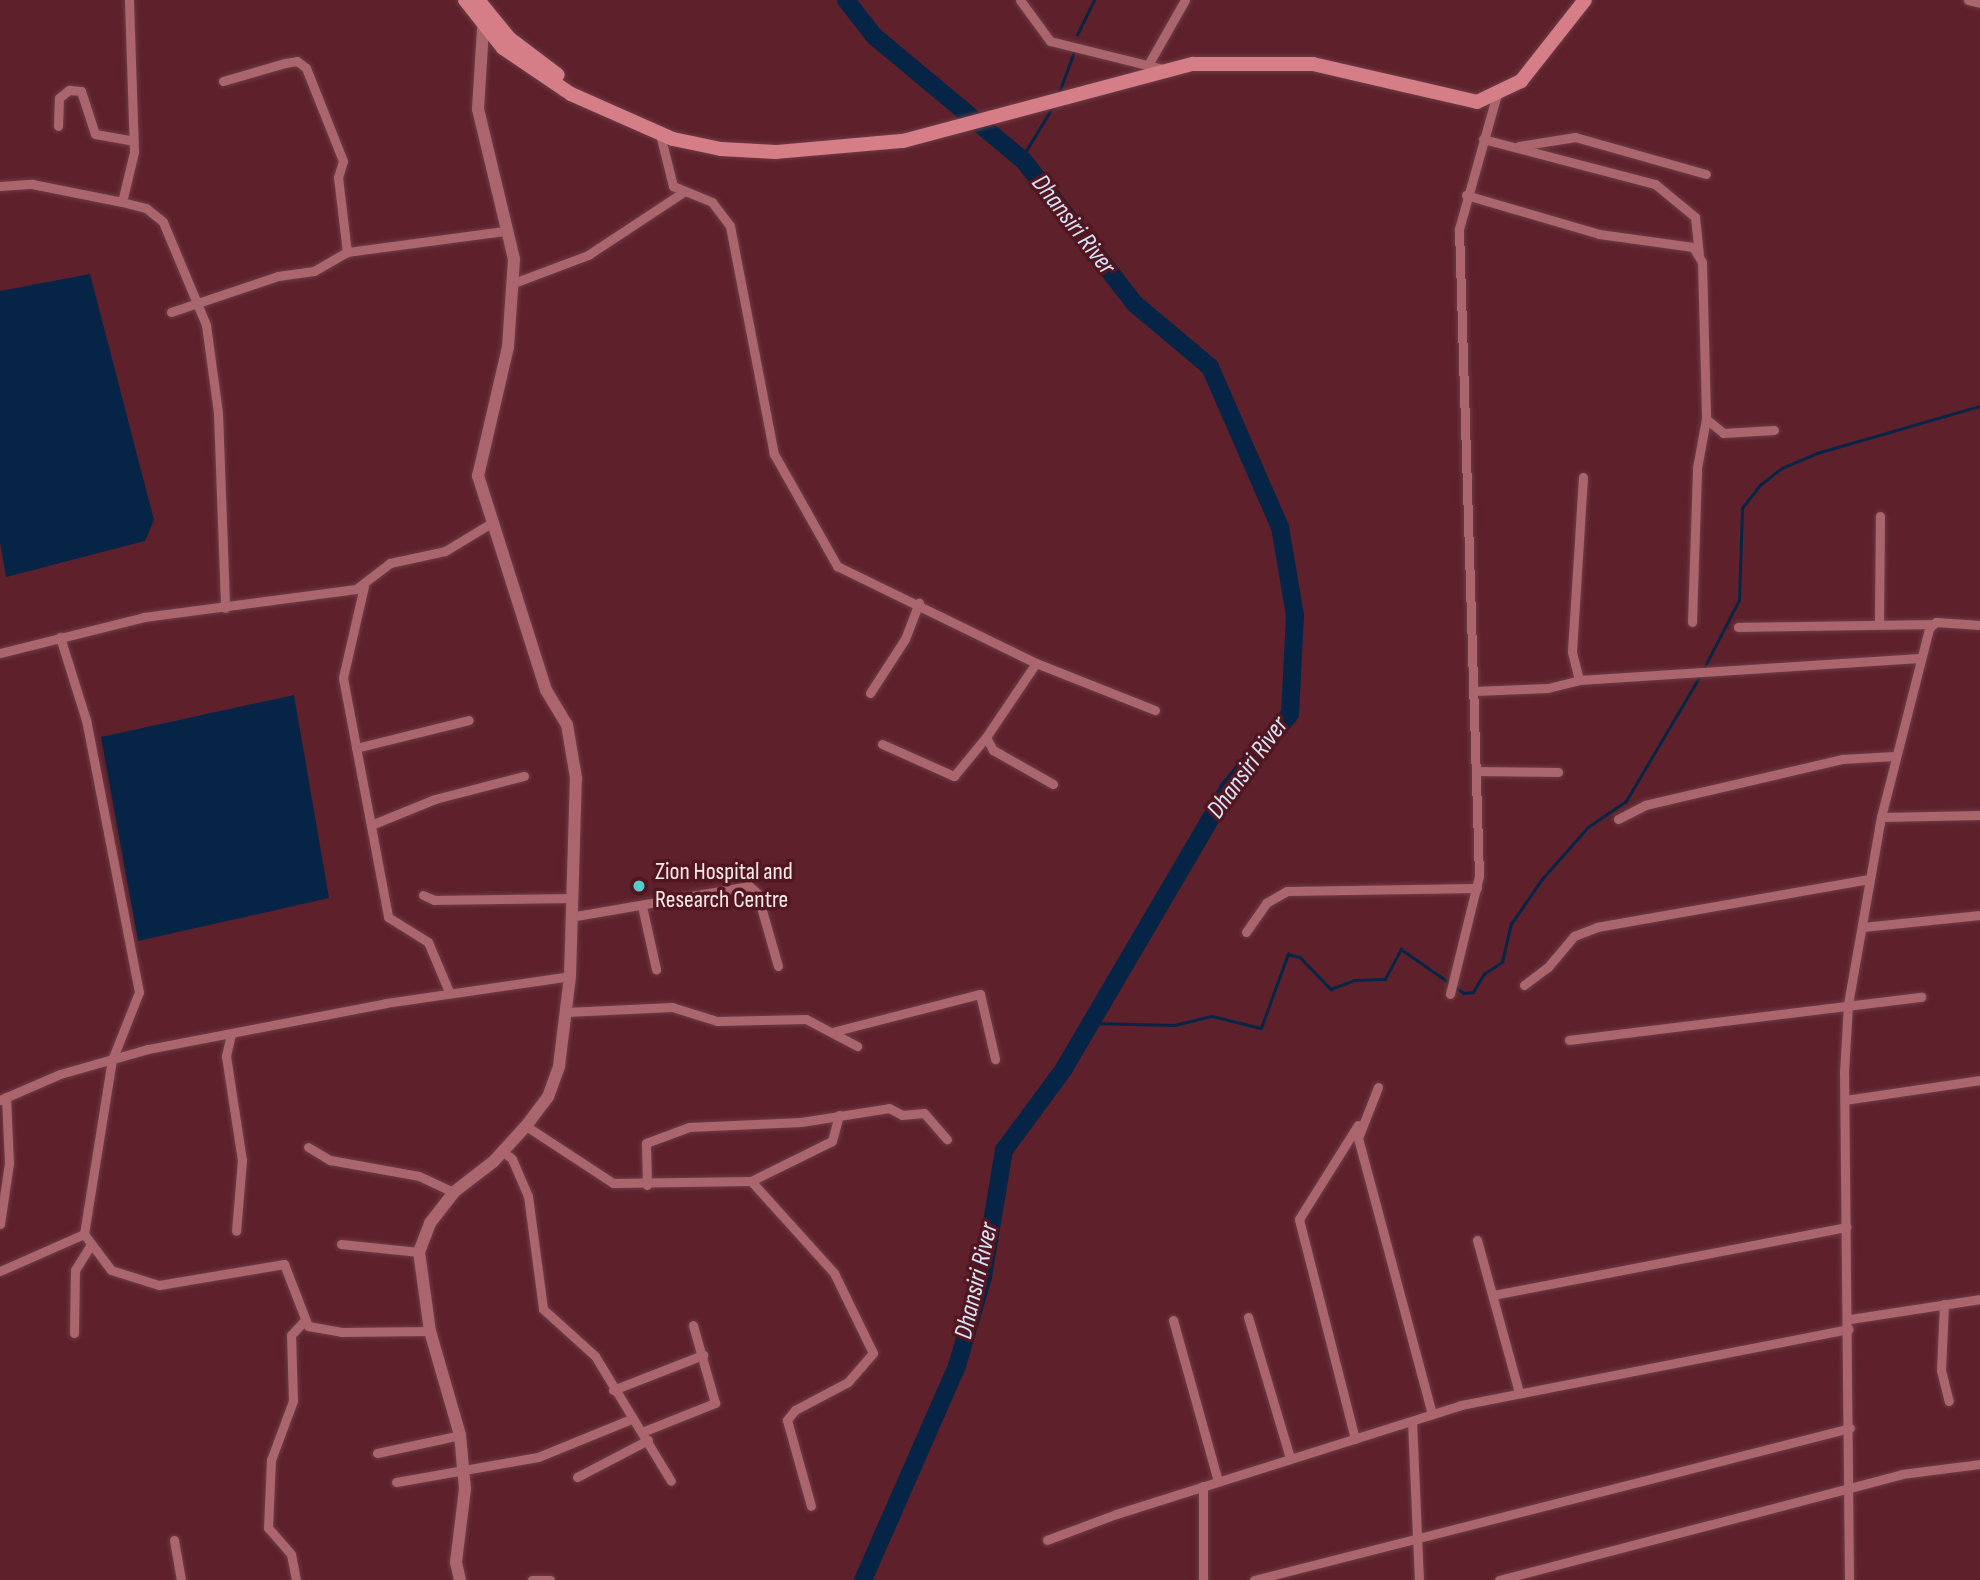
<!DOCTYPE html>
<style>
body{margin:0}
#map{position:relative;width:1980px;height:1580px;overflow:hidden;background:#5e212b;font-family:"Sofia Sans Condensed",sans-serif}
div>[style]{position:absolute}
[style*='--x']{left:calc(var(--x)*1px);top:calc(var(--y)*1px);width:calc(var(--w)*1px);rotate:calc(var(--a)*1deg)}
.water>*{inset:0;background:#062546}
.stream>*{height:2.5px;margin:-1.25px;padding:0 1.25px;transform-origin:1.25px;border-radius:1.25px;background:#062546}
.river>*{height:18px;margin:-9px;padding:0 9px;transform-origin:9px;border-radius:9px;background:#062546}
.roads{filter:drop-shadow(0 0 2px #6d3c47) drop-shadow(0 0 2px #6d3c47)}
.street>*{height:9px;margin:-4.5px;padding:0 4.5px;transform-origin:4.5px;border-radius:4.5px;background:#aa656d}
.secondary>*{height:12px;margin:-6px;padding:0 6px;transform-origin:6px;border-radius:6px;background:#aa656d}
.primary>*{height:14px;margin:-7px;padding:0 7px;transform-origin:7px;border-radius:7px;background:#d67e87}
.dots>*{width:19px;height:19px;translate:-50% -50%;box-sizing:border-box;border:4px solid #521621;border-radius:50%}
span{translate:-50% -50%;white-space:nowrap;text-align:center;line-height:1.15;-webkit-text-stroke:7px #521621;paint-order:stroke}
.poi-label{font-size:24px;color:#fceced}
.left{translate:0 -50%;text-align:left}
.water-label{font-size:26px;color:#d5e4f6;font-style:italic}
</style>
<div id="map">
<div class="water">
<i style="clip-path:polygon(90px 274px,154px 520px,145px 541px,6px 577px,0 542px,0 291px)"></i>
<i style="clip-path:polygon(294px 695px,329px 898px,138px 941px,101px 737px)"></i>
</div>
<div class="stream">
<i style="--x:1077;--y:35;--w:39;--a:-64"></i>
<i style="--x:1058;--y:95;--w:46;--a:-69.6"></i>
<i style="--x:1021;--y:159;--w:60;--a:-58.7"></i>
<i style="--x:1704;--y:668;--w:76;--a:-62.8"></i>
<i style="--x:1739;--y:600;--w:92;--a:-88.1"></i>
<i style="--x:1742;--y:508;--w:29;--a:-52"></i>
<i style="--x:1760;--y:485;--w:28;--a:-38"></i>
<i style="--x:1782;--y:468;--w:38;--a:-23"></i>
<i style="--x:1817;--y:453;--w:170;--a:-16.1"></i>
<i style="--x:1091;--y:1023;--w:84;--a:1.4"></i>
<i style="--x:1175;--y:1025;--w:38;--a:-14"></i>
<i style="--x:1212;--y:1016;--w:50;--a:13.8"></i>
<i style="--x:1261;--y:1028;--w:79;--a:-70"></i>
<i style="--x:1288;--y:954;--w:12;--a:14"></i>
<i style="--x:1300;--y:957;--w:45;--a:45.9"></i>
<i style="--x:1331;--y:989;--w:25;--a:-21"></i>
<i style="--x:1354;--y:980;--w:31;--a:-2"></i>
<i style="--x:1385;--y:979;--w:34;--a:-62"></i>
<i style="--x:1401;--y:949;--w:77;--a:34.9"></i>
<i style="--x:1464;--y:993;--w:9;--a:-6"></i>
<i style="--x:1473;--y:992;--w:21;--a:-59"></i>
<i style="--x:1484;--y:974;--w:22;--a:-34"></i>
<i style="--x:1502;--y:962;--w:39;--a:-77"></i>
<i style="--x:1511;--y:924;--w:55;--a:-55.4"></i>
<i style="--x:1542;--y:879;--w:69;--a:-48.5"></i>
<i style="--x:1588;--y:827;--w:46;--a:-34.4"></i>
<i style="--x:1626;--y:801;--w:147;--a:-59.4"></i>
</div>
<div class="river">
<i style="--x:846;--y:0;--w:46;--a:52.1"></i>
<i style="--x:874;--y:36;--w:195;--a:39.8"></i>
<i style="--x:1024;--y:161;--w:181;--a:52.2"></i>
<i style="--x:1135;--y:304;--w:98;--a:40"></i>
<i style="--x:1210;--y:367;--w:175;--a:66.4"></i>
<i style="--x:1280;--y:527;--w:90;--a:80.4"></i>
<i style="--x:1295;--y:616;--w:98;--a:92.9"></i>
<i style="--x:1290;--y:714;--w:97;--a:129.6"></i>
<i style="--x:1228;--y:789;--w:324;--a:120.4"></i>
<i style="--x:1064;--y:1069;--w:101;--a:126.5"></i>
<i style="--x:1004;--y:1150;--w:129;--a:99.4"></i>
<i style="--x:983;--y:1277;--w:93;--a:106.3"></i>
<i style="--x:957;--y:1366;--w:234;--a:113.7"></i>
</div>
<div class="roads">
<div class="street">
<i style="--x:1020;--y:0;--w:51;--a:53.8"></i>
<i style="--x:1050;--y:41;--w:116;--a:13.9"></i>
<i style="--x:1968;--y:0;--w:12;--a:14"></i>
<i style="--x:1148;--y:65;--w:75;--a:-60.4"></i>
<i style="--x:223;--y:81;--w:65;--a:-16.2"></i>
<i style="--x:285;--y:63;--w:12;--a:-9"></i>
<i style="--x:297;--y:61;--w:11;--a:38"></i>
<i style="--x:306;--y:68;--w:100;--a:68.3"></i>
<i style="--x:343;--y:161;--w:17;--a:107"></i>
<i style="--x:338;--y:177;--w:76;--a:83.2"></i>
<i style="--x:58;--y:126;--w:28;--a:-88"></i>
<i style="--x:59;--y:98;--w:13;--a:-39"></i>
<i style="--x:69;--y:90;--w:12;--a:5"></i>
<i style="--x:81;--y:91;--w:45;--a:72"></i>
<i style="--x:95;--y:134;--w:39;--a:10"></i>
<i style="--x:660;--y:134;--w:54;--a:76"></i>
<i style="--x:673;--y:186;--w:42;--a:22.3"></i>
<i style="--x:712;--y:202;--w:30;--a:53"></i>
<i style="--x:730;--y:226;--w:232;--a:79.1"></i>
<i style="--x:774;--y:454;--w:129;--a:60.6"></i>
<i style="--x:837;--y:566;--w:221;--a:26"></i>
<i style="--x:1036;--y:663;--w:128;--a:21.6"></i>
<i style="--x:1483;--y:139;--w:178;--a:14.7"></i>
<i style="--x:1655;--y:184;--w:52;--a:39.5"></i>
<i style="--x:1695;--y:217;--w:37;--a:84"></i>
<i style="--x:1519;--y:146;--w:57;--a:-9.1"></i>
<i style="--x:1575;--y:137;--w:136;--a:15.8"></i>
<i style="--x:0;--y:186;--w:32;--a:-4"></i>
<i style="--x:32;--y:184;--w:92;--a:11.3"></i>
<i style="--x:122;--y:202;--w:51;--a:-76.5"></i>
<i style="--x:134;--y:152;--w:152;--a:-91.9"></i>
<i style="--x:1466;--y:195;--w:139;--a:16.3"></i>
<i style="--x:1599;--y:234;--w:95;--a:7.9"></i>
<i style="--x:1693;--y:247;--w:17;--a:59"></i>
<i style="--x:1702;--y:262;--w:157;--a:88.5"></i>
<i style="--x:1706;--y:419;--w:22;--a:39"></i>
<i style="--x:1723;--y:433;--w:51;--a:-3.4"></i>
<i style="--x:122;--y:202;--w:25;--a:14"></i>
<i style="--x:146;--y:208;--w:22;--a:39"></i>
<i style="--x:163;--y:222;--w:112;--a:67.3"></i>
<i style="--x:206;--y:325;--w:89;--a:82.2"></i>
<i style="--x:218;--y:413;--w:195;--a:87.9"></i>
<i style="--x:511;--y:284;--w:82;--a:-20.6"></i>
<i style="--x:588;--y:255;--w:113;--a:-33.4"></i>
<i style="--x:171;--y:312;--w:113;--a:-18.6"></i>
<i style="--x:278;--y:276;--w:36;--a:-8"></i>
<i style="--x:314;--y:271;--w:38;--a:-30"></i>
<i style="--x:347;--y:252;--w:158;--a:-7.6"></i>
<i style="--x:1583;--y:477;--w:175;--a:93.6"></i>
<i style="--x:1572;--y:652;--w:29;--a:76"></i>
<i style="--x:1579;--y:680;--w:341;--a:-3.7"></i>
<i style="--x:364;--y:586;--w:94;--a:102.9"></i>
<i style="--x:343;--y:678;--w:243;--a:79.3"></i>
<i style="--x:388;--y:917;--w:47;--a:32"></i>
<i style="--x:428;--y:942;--w:56;--a:67.1"></i>
<i style="--x:1692;--y:622;--w:154;--a:-88.1"></i>
<i style="--x:1697;--y:468;--w:50;--a:-79.6"></i>
<i style="--x:1879;--y:623;--w:107;--a:-89.5"></i>
<i style="--x:1738;--y:627;--w:194;--a:-0.9"></i>
<i style="--x:0;--y:653;--w:148;--a:-14"></i>
<i style="--x:144;--y:617;--w:214;--a:-7.5"></i>
<i style="--x:356;--y:589;--w:43;--a:-37.4"></i>
<i style="--x:390;--y:563;--w:56;--a:-12.3"></i>
<i style="--x:445;--y:551;--w:56;--a:-31.1"></i>
<i style="--x:1036;--y:663;--w:89;--a:124"></i>
<i style="--x:986;--y:737;--w:15;--a:62"></i>
<i style="--x:993;--y:750;--w:69;--a:29.5"></i>
<i style="--x:1475;--y:691;--w:73;--a:-2.4"></i>
<i style="--x:1548;--y:688;--w:32;--a:-14"></i>
<i style="--x:870;--y:693;--w:64;--a:-57.1"></i>
<i style="--x:905;--y:639;--w:39;--a:-69"></i>
<i style="--x:882;--y:744;--w:79;--a:24"></i>
<i style="--x:954;--y:776;--w:50;--a:-50.6"></i>
<i style="--x:356;--y:748;--w:116;--a:-13.9"></i>
<i style="--x:1477;--y:771;--w:81;--a:0.7"></i>
<i style="--x:1881;--y:817;--w:99;--a:-1.2"></i>
<i style="--x:1618;--y:819;--w:30;--a:-27"></i>
<i style="--x:1645;--y:805;--w:202;--a:-13.1"></i>
<i style="--x:1842;--y:759;--w:52;--a:-3.3"></i>
<i style="--x:371;--y:825;--w:69;--a:-22.1"></i>
<i style="--x:435;--y:799;--w:92;--a:-14.5"></i>
<i style="--x:423;--y:895;--w:12;--a:24"></i>
<i style="--x:434;--y:900;--w:136;--a:-0.8"></i>
<i style="--x:642;--y:906;--w:65;--a:77.5"></i>
<i style="--x:570;--y:917;--w:182;--a:-9.8"></i>
<i style="--x:749;--y:886;--w:11;--a:41"></i>
<i style="--x:757;--y:893;--w:76;--a:74"></i>
<i style="--x:1862;--y:927;--w:119;--a:-5.8"></i>
<i style="--x:1246;--y:932;--w:35;--a:-55"></i>
<i style="--x:1266;--y:903;--w:24;--a:-30"></i>
<i style="--x:1287;--y:891;--w:190;--a:-0.9"></i>
<i style="--x:1524;--y:985;--w:30;--a:-37"></i>
<i style="--x:1548;--y:967;--w:40;--a:-50"></i>
<i style="--x:1574;--y:936;--w:25;--a:-21"></i>
<i style="--x:1597;--y:927;--w:276;--a:-10"></i>
<i style="--x:1450;--y:994;--w:122;--a:-76.2"></i>
<i style="--x:1479;--y:876;--w:647;--a:-91.77"></i>
<i style="--x:1459;--y:229;--w:137;--a:-74.3"></i>
<i style="--x:566;--y:1012;--w:106;--a:-2.7"></i>
<i style="--x:672;--y:1007;--w:47;--a:17.3"></i>
<i style="--x:717;--y:1021;--w:89;--a:-1.3"></i>
<i style="--x:806;--y:1019;--w:58;--a:27.9"></i>
<i style="--x:832;--y:1032;--w:153;--a:-14.4"></i>
<i style="--x:980;--y:994;--w:67;--a:77"></i>
<i style="--x:231;--y:1034;--w:23;--a:103"></i>
<i style="--x:226;--y:1056;--w:105;--a:81.3"></i>
<i style="--x:242;--y:1160;--w:71;--a:94.8"></i>
<i style="--x:1569;--y:1040;--w:355;--a:-7"></i>
<i style="--x:1378;--y:1087;--w:55;--a:111.4"></i>
<i style="--x:1358;--y:1138;--w:286;--a:75"></i>
<i style="--x:0;--y:1100;--w:65;--a:-23.4"></i>
<i style="--x:60;--y:1074;--w:91;--a:-15.9"></i>
<i style="--x:148;--y:1049;--w:242;--a:-10.9"></i>
<i style="--x:386;--y:1003;--w:186;--a:-8.3"></i>
<i style="--x:1845;--y:1100;--w:136;--a:-8.4"></i>
<i style="--x:526;--y:1126;--w:104;--a:33.2"></i>
<i style="--x:613;--y:1183;--w:138;--a:-0.8"></i>
<i style="--x:751;--y:1181;--w:124;--a:47.9"></i>
<i style="--x:834;--y:1273;--w:89;--a:64"></i>
<i style="--x:873;--y:1353;--w:38;--a:131"></i>
<i style="--x:848;--y:1382;--w:60;--a:152.2"></i>
<i style="--x:795;--y:1410;--w:13;--a:129"></i>
<i style="--x:787;--y:1420;--w:89;--a:74.4"></i>
<i style="--x:308;--y:1147;--w:26;--a:31"></i>
<i style="--x:330;--y:1160;--w:90;--a:10.2"></i>
<i style="--x:419;--y:1176;--w:38;--a:25"></i>
<i style="--x:501;--y:1150;--w:14;--a:39"></i>
<i style="--x:512;--y:1159;--w:40;--a:66.6"></i>
<i style="--x:528;--y:1196;--w:114;--a:82.4"></i>
<i style="--x:543;--y:1309;--w:70;--a:42.1"></i>
<i style="--x:595;--y:1356;--w:146;--a:58.7"></i>
<i style="--x:751;--y:1181;--w:90;--a:-26.3"></i>
<i style="--x:832;--y:1141;--w:27;--a:-75"></i>
<i style="--x:647;--y:1185;--w:42;--a:-91.4"></i>
<i style="--x:646;--y:1143;--w:46;--a:-20.4"></i>
<i style="--x:689;--y:1127;--w:112;--a:-2.6"></i>
<i style="--x:801;--y:1122;--w:89;--a:-9"></i>
<i style="--x:889;--y:1108;--w:15;--a:28"></i>
<i style="--x:902;--y:1115;--w:22;--a:-5"></i>
<i style="--x:924;--y:1113;--w:35;--a:49"></i>
<i style="--x:0;--y:1224;--w:62;--a:-81.6"></i>
<i style="--x:9;--y:1163;--w:66;--a:-92.6"></i>
<i style="--x:84;--y:1234;--w:45;--a:53.1"></i>
<i style="--x:111;--y:1270;--w:50;--a:17.4"></i>
<i style="--x:159;--y:1285;--w:127;--a:-9.5"></i>
<i style="--x:284;--y:1264;--w:66;--a:68.8"></i>
<i style="--x:308;--y:1326;--w:34;--a:10"></i>
<i style="--x:341;--y:1332;--w:89;--a:-0.6"></i>
<i style="--x:1477;--y:1240;--w:158;--a:74.6"></i>
<i style="--x:341;--y:1244;--w:78;--a:5.9"></i>
<i style="--x:0;--y:1271;--w:92;--a:-23.8"></i>
<i style="--x:84;--y:1234;--w:176;--a:-80.9"></i>
<i style="--x:112;--y:1060;--w:73;--a:-68.3"></i>
<i style="--x:139;--y:992;--w:277;--a:-101"></i>
<i style="--x:86;--y:720;--w:87;--a:-107.4"></i>
<i style="--x:1493;--y:1295;--w:360;--a:-10.9"></i>
<i style="--x:1944;--y:1304;--w:66;--a:92.6"></i>
<i style="--x:1941;--y:1370;--w:32;--a:76"></i>
<i style="--x:1248;--y:1317;--w:147;--a:73.4"></i>
<i style="--x:1850;--y:1319;--w:132;--a:-8.7"></i>
<i style="--x:1173;--y:1320;--w:167;--a:74.4"></i>
<i style="--x:74;--y:1333;--w:63;--a:-89.1"></i>
<i style="--x:75;--y:1270;--w:28;--a:-58"></i>
<i style="--x:613;--y:1390;--w:97;--a:-21.3"></i>
<i style="--x:1412;--y:1421;--w:159;--a:87.5"></i>
<i style="--x:642;--y:1432;--w:79;--a:-21.7"></i>
<i style="--x:715;--y:1403;--w:81;--a:-105.8"></i>
<i style="--x:1355;--y:1439;--w:227;--a:-104.3"></i>
<i style="--x:1299;--y:1219;--w:111;--a:-57.9"></i>
<i style="--x:377;--y:1453;--w:85;--a:-12.2"></i>
<i style="--x:577;--y:1477;--w:80;--a:-27.5"></i>
<i style="--x:396;--y:1482;--w:144;--a:-10"></i>
<i style="--x:538;--y:1457;--w:100;--a:-22.2"></i>
<i style="--x:174;--y:1540;--w:41;--a:80.1"></i>
<i style="--x:1047;--y:1540;--w:74;--a:-20.6"></i>
<i style="--x:1116;--y:1514;--w:362;--a:-17.5"></i>
<i style="--x:1461;--y:1405;--w:395;--a:-11.1"></i>
<i style="--x:296;--y:1580;--w:26;--a:-101"></i>
<i style="--x:291;--y:1554;--w:35;--a:-131"></i>
<i style="--x:268;--y:1528;--w:68;--a:-87.5"></i>
<i style="--x:271;--y:1460;--w:63;--a:-69.6"></i>
<i style="--x:293;--y:1401;--w:66;--a:-91.7"></i>
<i style="--x:291;--y:1335;--w:19;--a:-47"></i>
<i style="--x:532;--y:1580;--w:18;--a:0"></i>
<i style="--x:1203;--y:1580;--w:94;--a:-90"></i>
<i style="--x:1254;--y:1580;--w:615;--a:-14.31"></i>
<i style="--x:1499;--y:1580;--w:417;--a:-14.7"></i>
<i style="--x:1902;--y:1474;--w:79;--a:-7.3"></i>
<i style="--x:1849;--y:1580;--w:508;--a:-90.56"></i>
<i style="--x:1844;--y:1072;--w:68;--a:-86.6"></i>
<i style="--x:1848;--y:1004;--w:190;--a:-80"></i>
<i style="--x:1881;--y:817;--w:195;--a:-75.7"></i>
<i style="--x:1929;--y:628;--w:9;--a:-41"></i>
<i style="--x:1936;--y:622;--w:44;--a:3.9"></i>
</div>
<div class="secondary">
<i style="--x:460;--y:1580;--w:18;--a:-103"></i>
<i style="--x:456;--y:1562;--w:74;--a:-83"></i>
<i style="--x:465;--y:1489;--w:54;--a:-95.3"></i>
<i style="--x:460;--y:1435;--w:108;--a:-106.1"></i>
<i style="--x:430;--y:1331;--w:80;--a:-97.9"></i>
<i style="--x:419;--y:1252;--w:31;--a:-69"></i>
<i style="--x:430;--y:1223;--w:39;--a:-52"></i>
<i style="--x:454;--y:1192;--w:49;--a:-37.6"></i>
<i style="--x:493;--y:1162;--w:49;--a:-47.5"></i>
<i style="--x:526;--y:1126;--w:36;--a:-53"></i>
<i style="--x:548;--y:1097;--w:33;--a:-70"></i>
<i style="--x:559;--y:1066;--w:91;--a:-83"></i>
<i style="--x:570;--y:976;--w:198;--a:-88.3"></i>
<i style="--x:576;--y:778;--w:54;--a:-99.6"></i>
<i style="--x:567;--y:725;--w:41;--a:-121"></i>
<i style="--x:546;--y:690;--w:225;--a:-107.6"></i>
<i style="--x:478;--y:476;--w:132;--a:-76.9"></i>
<i style="--x:508;--y:347;--w:88;--a:-86.1"></i>
<i style="--x:514;--y:259;--w:154;--a:-103.5"></i>
<i style="--x:478;--y:109;--w:95;--a:-86.4"></i>
</div>
<div class="primary">
<i style="--x:465;--y:0;--w:61;--a:51.6"></i>
<i style="--x:503;--y:48;--w:82;--a:34.1"></i>
<i style="--x:571;--y:94;--w:111;--a:23.8"></i>
<i style="--x:673;--y:139;--w:49;--a:11.8"></i>
<i style="--x:721;--y:149;--w:55;--a:3.1"></i>
<i style="--x:776;--y:152;--w:127;--a:-5"></i>
<i style="--x:903;--y:141;--w:300;--a:-14.9"></i>
<i style="--x:1193;--y:64;--w:120;--a:0"></i>
<i style="--x:1313;--y:64;--w:168;--a:13"></i>
<i style="--x:1477;--y:102;--w:49;--a:-25.5"></i>
<i style="--x:1521;--y:81;--w:103;--a:-51.7"></i>
<i style="--x:478;--y:0;--w:49;--a:50.8"></i>
<i style="--x:509;--y:38;--w:61;--a:37.1"></i>
</div>
</div>
<div class="dots">
<i style="left:639px;top:886px;background:#53cdca"></i>
</div>
<div class="poi-label">
<span class="left" style="left:655px;top:886px">Zion Hospital and<br>Research Centre</span>
</div>
<div class="water-label">
<span style="left:1073px;top:225px;rotate:52deg">Dhansiri River</span>
<span style="left:1248px;top:768px;rotate:-54deg">Dhansiri River</span>
<span style="left:977px;top:1281px;rotate:-77deg">Dhansiri River</span>
</div>
</div>
